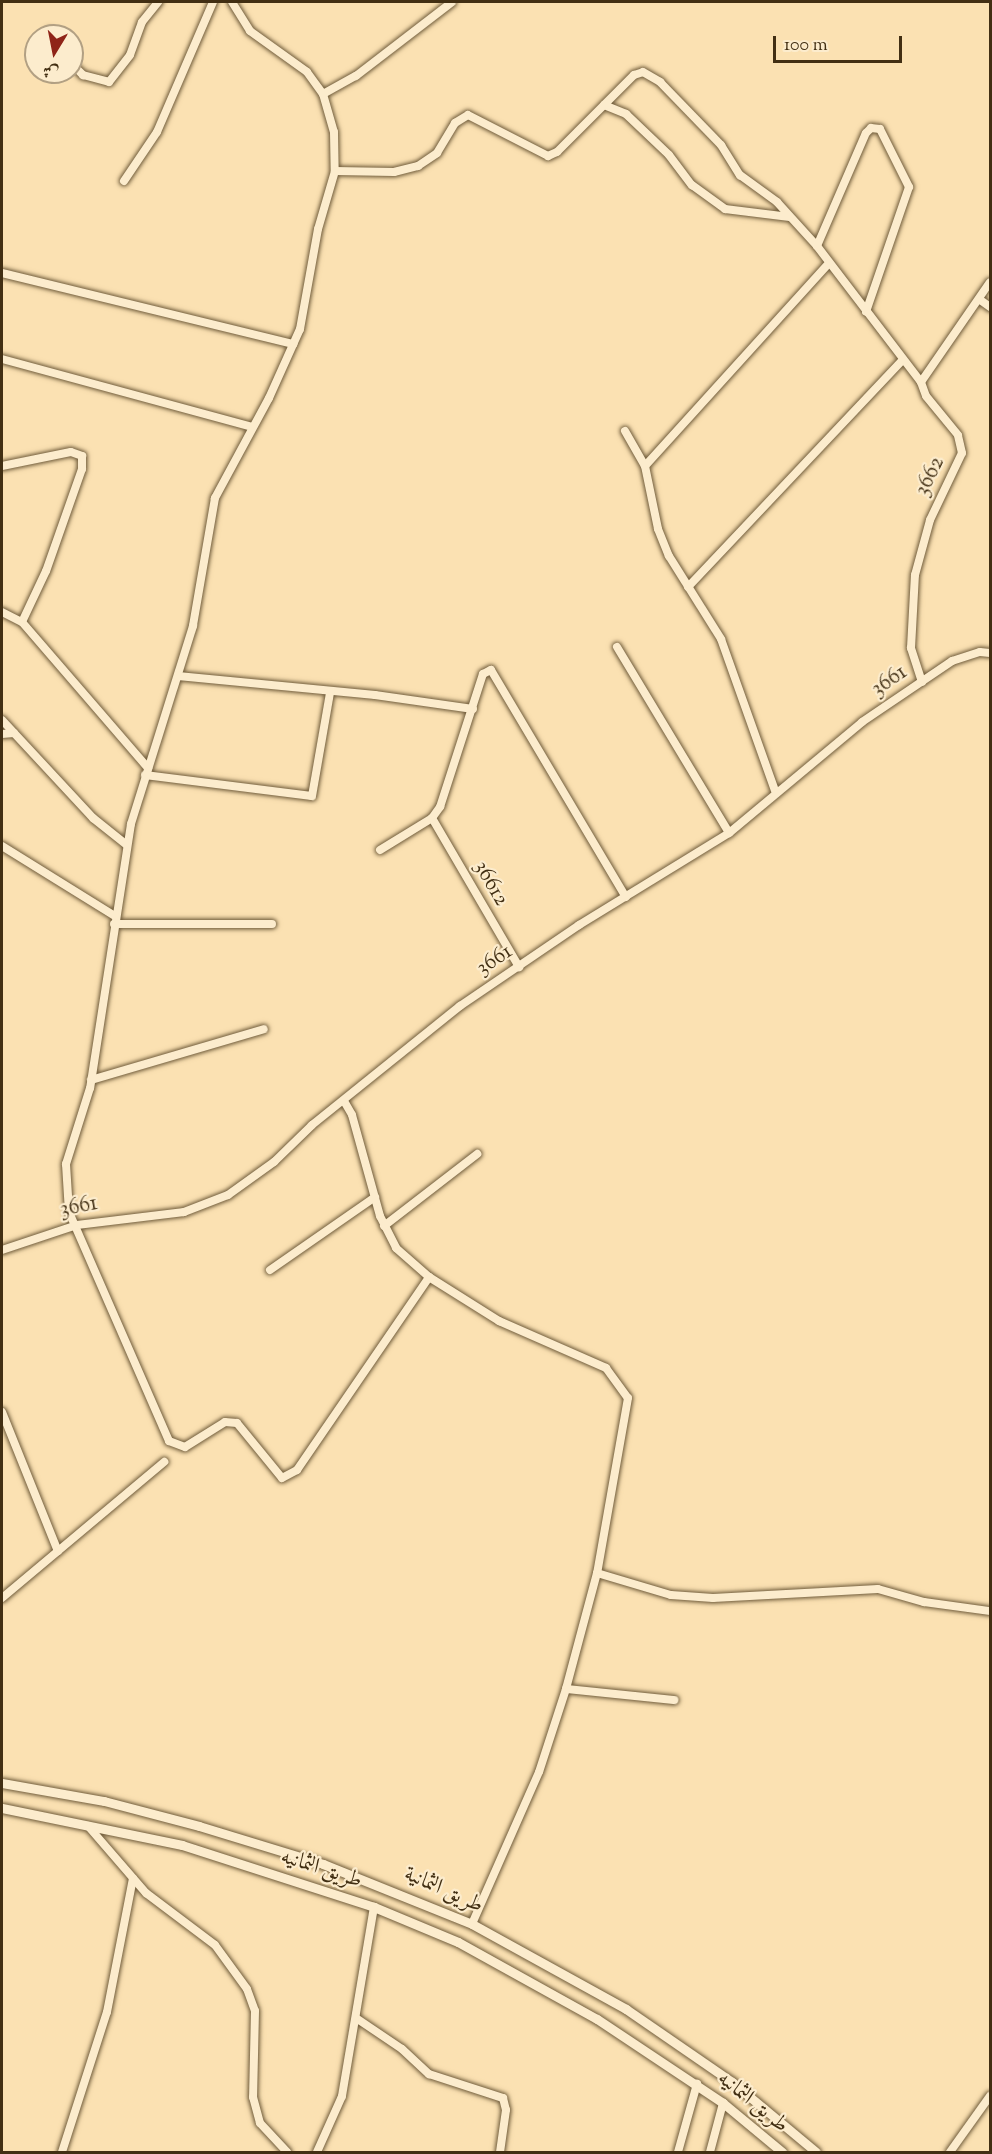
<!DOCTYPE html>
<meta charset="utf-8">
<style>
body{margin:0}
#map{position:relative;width:992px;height:2154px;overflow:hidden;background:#fbe1b2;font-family:"Sorts Mill Goudy",Amiri,serif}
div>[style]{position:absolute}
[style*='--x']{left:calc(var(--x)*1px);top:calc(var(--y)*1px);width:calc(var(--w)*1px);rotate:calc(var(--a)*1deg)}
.roads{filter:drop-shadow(0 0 2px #705c3b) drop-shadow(0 0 2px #705c3b)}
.minor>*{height:8px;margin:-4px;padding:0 4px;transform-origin:4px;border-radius:4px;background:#fceccd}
.tertiary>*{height:9px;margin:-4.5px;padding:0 4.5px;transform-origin:4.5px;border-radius:4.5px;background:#fceccd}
span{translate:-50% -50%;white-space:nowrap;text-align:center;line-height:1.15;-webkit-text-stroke:4.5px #fceccd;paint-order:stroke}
.street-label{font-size:22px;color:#422f13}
.frame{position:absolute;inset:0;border:3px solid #422f13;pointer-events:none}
.north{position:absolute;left:24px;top:24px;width:60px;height:60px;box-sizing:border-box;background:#fceccd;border:2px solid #b2a083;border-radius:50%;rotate:190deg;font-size:16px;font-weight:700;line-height:24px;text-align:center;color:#422f13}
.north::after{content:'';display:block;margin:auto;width:21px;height:27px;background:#8f2418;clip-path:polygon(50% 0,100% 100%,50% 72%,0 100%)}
.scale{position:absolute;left:773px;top:36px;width:129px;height:27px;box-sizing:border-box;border:3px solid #422f13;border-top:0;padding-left:8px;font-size:18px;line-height:21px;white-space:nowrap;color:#422f13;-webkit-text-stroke:4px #fceccd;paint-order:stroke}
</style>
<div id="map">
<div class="roads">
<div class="minor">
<i style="--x:232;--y:2;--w:34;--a:58"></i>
<i style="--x:250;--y:31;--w:70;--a:35.7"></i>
<i style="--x:307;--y:72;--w:27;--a:54"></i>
<i style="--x:323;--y:94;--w:40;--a:74"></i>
<i style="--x:334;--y:132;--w:39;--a:89"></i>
<i style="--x:335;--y:171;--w:60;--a:106.3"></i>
<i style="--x:318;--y:229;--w:102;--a:100.2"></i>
<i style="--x:300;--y:329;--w:76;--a:114.2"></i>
<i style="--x:269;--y:398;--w:114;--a:118.4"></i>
<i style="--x:215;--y:498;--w:130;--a:99.8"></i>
<i style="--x:193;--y:626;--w:207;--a:107.4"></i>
<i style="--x:131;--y:824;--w:267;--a:98.8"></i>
<i style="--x:90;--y:1088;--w:80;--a:107.5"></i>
<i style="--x:66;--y:1164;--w:48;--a:86.4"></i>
<i style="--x:69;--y:1212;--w:250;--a:66.4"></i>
<i style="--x:169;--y:1441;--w:17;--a:21"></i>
<i style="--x:185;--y:1447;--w:47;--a:-32"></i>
<i style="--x:225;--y:1422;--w:12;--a:5"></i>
<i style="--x:237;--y:1423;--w:71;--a:50.7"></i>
<i style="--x:282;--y:1478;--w:17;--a:-28"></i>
<i style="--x:297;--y:1470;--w:234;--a:-55.6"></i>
<i style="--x:50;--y:32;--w:4;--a:63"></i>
<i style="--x:72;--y:64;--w:16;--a:45"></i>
<i style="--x:83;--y:75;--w:27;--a:15"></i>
<i style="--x:109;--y:82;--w:34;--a:-52"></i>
<i style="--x:130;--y:55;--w:35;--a:-70"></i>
<i style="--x:142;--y:22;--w:26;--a:-51"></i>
<i style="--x:323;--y:94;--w:38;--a:-29"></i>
<i style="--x:356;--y:76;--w:121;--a:-37.6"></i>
<i style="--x:604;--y:105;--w:24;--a:22"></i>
<i style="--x:626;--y:114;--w:59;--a:43.6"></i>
<i style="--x:669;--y:155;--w:38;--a:53"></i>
<i style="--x:692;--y:185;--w:41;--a:36"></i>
<i style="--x:725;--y:209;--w:65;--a:7"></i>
<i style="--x:335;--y:171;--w:59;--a:1"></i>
<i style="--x:394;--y:172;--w:25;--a:-14"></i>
<i style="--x:418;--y:166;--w:23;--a:-34"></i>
<i style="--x:437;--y:153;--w:35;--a:-59"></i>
<i style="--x:455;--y:123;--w:15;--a:-32"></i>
<i style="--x:468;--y:115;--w:90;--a:27.1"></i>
<i style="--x:548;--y:156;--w:10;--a:-24"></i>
<i style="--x:557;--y:152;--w:109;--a:-45"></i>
<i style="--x:634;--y:75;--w:9;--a:-18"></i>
<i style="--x:643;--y:72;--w:20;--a:30"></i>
<i style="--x:660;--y:82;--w:88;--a:45.9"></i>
<i style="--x:721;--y:145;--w:36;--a:58"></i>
<i style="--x:740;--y:175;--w:46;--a:36.1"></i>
<i style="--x:777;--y:202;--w:59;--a:47.7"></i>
<i style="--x:817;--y:246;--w:171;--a:52.6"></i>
<i style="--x:124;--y:181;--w:59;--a:-56"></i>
<i style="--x:157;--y:132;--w:142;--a:-66.7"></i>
<i style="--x:817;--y:246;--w:123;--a:-66.6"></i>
<i style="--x:866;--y:133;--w:7;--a:-45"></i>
<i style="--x:871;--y:128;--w:9;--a:6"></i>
<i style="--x:880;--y:129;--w:65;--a:63.4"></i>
<i style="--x:909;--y:187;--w:132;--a:109"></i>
<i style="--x:2;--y:273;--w:300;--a:13.7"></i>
<i style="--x:979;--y:299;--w:14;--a:36"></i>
<i style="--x:2;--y:359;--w:259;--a:15.2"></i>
<i style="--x:625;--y:431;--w:40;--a:60.3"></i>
<i style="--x:645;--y:466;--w:64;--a:78.3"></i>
<i style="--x:658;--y:529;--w:29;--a:68"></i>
<i style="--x:669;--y:556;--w:98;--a:57.9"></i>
<i style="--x:721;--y:639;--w:161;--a:70.4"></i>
<i style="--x:2;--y:466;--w:70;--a:-11.5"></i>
<i style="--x:71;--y:452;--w:12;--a:20"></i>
<i style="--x:82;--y:456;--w:13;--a:90"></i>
<i style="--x:82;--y:469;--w:108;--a:109.4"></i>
<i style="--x:46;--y:571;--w:56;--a:115.2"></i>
<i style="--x:645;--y:466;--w:271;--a:-47.8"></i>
<i style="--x:688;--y:587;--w:313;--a:-46.6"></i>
<i style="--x:2;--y:612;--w:22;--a:27"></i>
<i style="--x:22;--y:622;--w:193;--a:49.2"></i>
<i style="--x:617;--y:647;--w:217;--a:58.9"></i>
<i style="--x:178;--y:676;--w:198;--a:5.5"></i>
<i style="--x:375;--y:695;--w:99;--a:8.1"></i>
<i style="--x:922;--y:682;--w:36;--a:-108"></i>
<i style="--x:911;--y:648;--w:73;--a:-86.9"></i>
<i style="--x:915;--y:575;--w:57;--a:-74.7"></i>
<i style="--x:930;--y:520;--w:74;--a:-64.5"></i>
<i style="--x:962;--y:453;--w:18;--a:-103"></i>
<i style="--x:958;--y:435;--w:50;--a:-129.4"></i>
<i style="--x:926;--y:396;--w:15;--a:-110"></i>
<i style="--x:921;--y:382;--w:121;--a:-55.4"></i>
<i style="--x:2;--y:720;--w:134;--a:47.1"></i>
<i style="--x:93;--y:818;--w:43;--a:38.5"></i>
<i style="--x:2;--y:734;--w:12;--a:-5"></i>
<i style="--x:145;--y:775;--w:168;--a:7.2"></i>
<i style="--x:312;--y:796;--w:105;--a:-80.1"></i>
<i style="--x:432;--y:818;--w:173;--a:59.7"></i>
<i style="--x:2;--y:846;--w:133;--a:31.8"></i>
<i style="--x:380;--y:850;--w:61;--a:-31.6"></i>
<i style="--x:432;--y:818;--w:14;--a:-54"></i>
<i style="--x:440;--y:807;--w:140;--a:-72.1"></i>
<i style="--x:483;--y:674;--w:9;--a:-27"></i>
<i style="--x:491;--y:670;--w:264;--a:59.3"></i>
<i style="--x:114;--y:924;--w:158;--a:0"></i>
<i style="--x:91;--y:1080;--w:180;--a:-16.4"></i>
<i style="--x:344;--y:1101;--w:16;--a:60"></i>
<i style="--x:352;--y:1115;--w:105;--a:74.5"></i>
<i style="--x:380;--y:1216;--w:36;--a:63"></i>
<i style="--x:396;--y:1248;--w:44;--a:41.3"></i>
<i style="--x:429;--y:1277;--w:83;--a:32.2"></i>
<i style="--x:499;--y:1321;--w:117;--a:23.7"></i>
<i style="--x:606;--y:1368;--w:37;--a:54"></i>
<i style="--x:628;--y:1398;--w:178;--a:100"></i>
<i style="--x:597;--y:1573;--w:120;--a:105"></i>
<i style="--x:566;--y:1689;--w:87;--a:108"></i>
<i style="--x:539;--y:1772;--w:166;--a:113.8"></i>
<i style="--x:384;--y:1226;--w:118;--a:-37.7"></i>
<i style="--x:2;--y:1250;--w:79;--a:-18.4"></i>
<i style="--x:77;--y:1225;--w:108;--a:-6.9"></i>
<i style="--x:184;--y:1212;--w:47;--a:-21.1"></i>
<i style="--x:228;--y:1195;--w:57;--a:-35.7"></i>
<i style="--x:274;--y:1162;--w:53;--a:-44.2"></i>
<i style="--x:312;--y:1125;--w:190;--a:-38.8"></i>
<i style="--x:460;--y:1006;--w:144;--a:-34.2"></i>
<i style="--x:579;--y:925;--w:176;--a:-31.5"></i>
<i style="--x:729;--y:833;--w:173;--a:-39.8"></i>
<i style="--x:862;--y:722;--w:109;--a:-34.1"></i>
<i style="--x:952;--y:661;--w:29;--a:-18"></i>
<i style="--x:980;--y:652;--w:10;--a:6"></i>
<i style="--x:270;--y:1270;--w:128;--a:-34.8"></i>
<i style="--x:2;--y:1412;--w:150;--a:68.1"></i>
<i style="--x:597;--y:1573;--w:77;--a:16.6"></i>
<i style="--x:671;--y:1595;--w:42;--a:4.1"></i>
<i style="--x:713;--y:1598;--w:165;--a:-3.1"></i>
<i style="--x:878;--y:1589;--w:48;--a:15.8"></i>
<i style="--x:924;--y:1602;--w:67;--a:7.8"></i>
<i style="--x:2;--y:1598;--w:212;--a:-40"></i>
<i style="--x:566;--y:1689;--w:109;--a:5.8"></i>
<i style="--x:88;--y:1826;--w:89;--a:49.1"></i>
<i style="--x:146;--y:1893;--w:86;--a:37"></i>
<i style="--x:215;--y:1945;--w:54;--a:54"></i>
<i style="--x:247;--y:1989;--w:23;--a:70"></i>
<i style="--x:255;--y:2011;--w:86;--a:91.3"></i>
<i style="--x:253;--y:2097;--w:27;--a:75"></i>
<i style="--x:260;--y:2123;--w:40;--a:47"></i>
<i style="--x:356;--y:2018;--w:55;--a:34"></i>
<i style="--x:402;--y:2049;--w:37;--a:43"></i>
<i style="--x:429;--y:2074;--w:78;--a:18"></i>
<i style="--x:503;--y:2098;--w:12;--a:76"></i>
<i style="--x:506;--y:2110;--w:42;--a:98.1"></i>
<i style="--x:62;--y:2152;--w:147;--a:-72.2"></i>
<i style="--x:107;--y:2012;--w:136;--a:-79"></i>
<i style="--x:317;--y:2152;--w:61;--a:-65.9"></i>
<i style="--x:342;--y:2096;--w:192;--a:-80.4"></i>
<i style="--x:678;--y:2152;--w:71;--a:-74.4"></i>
<i style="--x:710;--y:2152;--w:51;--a:-75.1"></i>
<i style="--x:950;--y:2152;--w:69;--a:-54.5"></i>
</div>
<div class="tertiary">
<i style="--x:2;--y:1783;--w:104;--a:10"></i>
<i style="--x:104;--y:1801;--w:98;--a:14.7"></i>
<i style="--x:199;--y:1826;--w:130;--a:17"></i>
<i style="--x:323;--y:1864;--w:161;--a:21.9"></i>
<i style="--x:472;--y:1924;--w:176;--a:28.9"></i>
<i style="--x:626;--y:2009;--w:129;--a:34.6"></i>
<i style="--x:732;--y:2082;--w:109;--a:39.8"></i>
<i style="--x:2;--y:1808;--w:184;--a:11.6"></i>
<i style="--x:182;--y:1845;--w:202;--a:17.9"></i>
<i style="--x:374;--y:1907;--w:91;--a:22.6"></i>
<i style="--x:458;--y:1942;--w:159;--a:29"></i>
<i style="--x:597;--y:2019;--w:151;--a:33.7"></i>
<i style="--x:723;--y:2103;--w:77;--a:39.7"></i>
</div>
</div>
<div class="street-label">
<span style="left:931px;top:477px;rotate:-64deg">3662</span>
<span style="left:890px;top:682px;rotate:-35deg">3661</span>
<span style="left:490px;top:884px;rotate:60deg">36612</span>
<span style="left:495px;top:961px;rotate:-34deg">3661</span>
<span style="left:79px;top:1208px;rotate:-11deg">3661</span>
<span style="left:321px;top:1870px;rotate:18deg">طريق الثمانيه</span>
<span style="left:443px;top:1891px;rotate:24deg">طريق الثمانية</span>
<span style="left:752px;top:2103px;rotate:39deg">طريق الثمانيه</span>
</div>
<div class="frame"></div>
<div class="north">ش</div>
<div class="scale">100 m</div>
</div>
